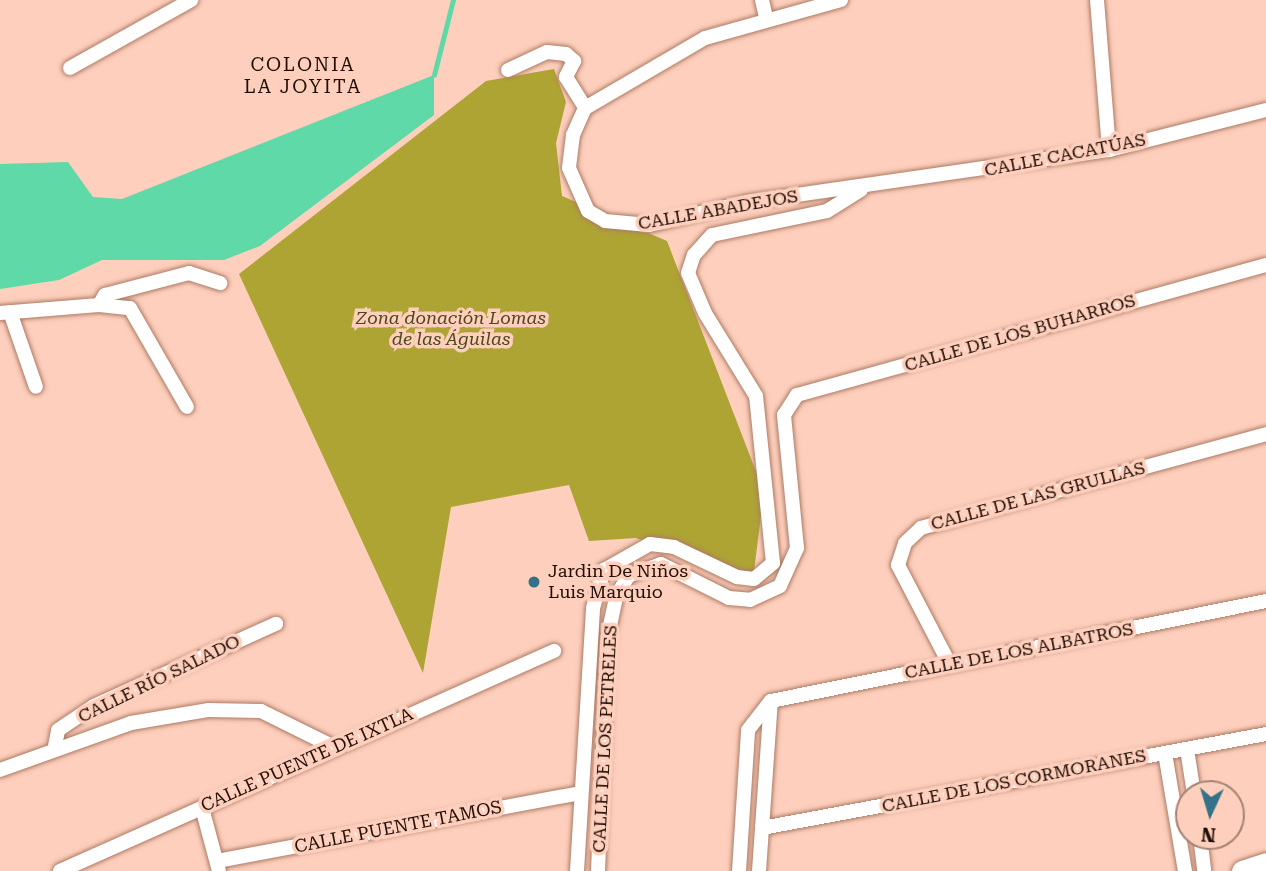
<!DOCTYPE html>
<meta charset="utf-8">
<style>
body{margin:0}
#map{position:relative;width:1266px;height:871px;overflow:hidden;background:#fdcfbc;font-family:"Roboto Serif",serif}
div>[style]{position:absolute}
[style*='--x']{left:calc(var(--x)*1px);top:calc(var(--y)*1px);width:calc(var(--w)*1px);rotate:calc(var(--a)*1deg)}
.forest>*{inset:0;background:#aea434}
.water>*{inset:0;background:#60d9a9}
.stream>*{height:4.5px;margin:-2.25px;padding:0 2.25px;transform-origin:2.25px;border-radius:2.25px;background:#60d9a9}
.roads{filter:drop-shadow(0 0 2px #ae7a64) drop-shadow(0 0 2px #ae7a64)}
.street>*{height:14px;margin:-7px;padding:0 7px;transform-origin:7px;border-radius:7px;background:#fff}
.secondary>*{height:21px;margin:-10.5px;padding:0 10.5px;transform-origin:10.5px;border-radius:10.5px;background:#fff}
.dots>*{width:19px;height:19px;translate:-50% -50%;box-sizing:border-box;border:4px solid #fdcfbc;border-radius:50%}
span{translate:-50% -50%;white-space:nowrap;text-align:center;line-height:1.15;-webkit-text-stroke:7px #fdcfbc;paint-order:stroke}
.street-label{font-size:18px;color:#220e06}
.park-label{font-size:18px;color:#4c481b;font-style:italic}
.poi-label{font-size:18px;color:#220e06}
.left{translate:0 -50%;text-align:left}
.neighbourhood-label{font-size:19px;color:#220e06;letter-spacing:2px}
.north{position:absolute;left:1175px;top:780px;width:70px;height:70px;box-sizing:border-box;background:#fdcfbc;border:2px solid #a58273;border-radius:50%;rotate:184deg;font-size:19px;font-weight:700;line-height:28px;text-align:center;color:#220e06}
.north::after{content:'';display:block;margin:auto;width:24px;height:32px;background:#347288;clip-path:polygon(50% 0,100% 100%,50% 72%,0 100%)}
</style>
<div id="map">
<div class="forest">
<i style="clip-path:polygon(554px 69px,566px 102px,556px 143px,562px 196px,667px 241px,764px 492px,753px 579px,636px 538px,589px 541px,569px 485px,451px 507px,423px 673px,239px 274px,486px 81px)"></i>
</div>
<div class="water">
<i style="clip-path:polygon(434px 75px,434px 115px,260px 246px,224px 260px,102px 260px,59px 280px,0 289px,0 164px,68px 162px,93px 197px,122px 199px)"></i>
</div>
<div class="stream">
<i style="--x:434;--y:75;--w:77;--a:-75.8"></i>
</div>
<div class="roads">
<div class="street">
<i style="--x:762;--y:0;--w:17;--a:77"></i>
<i style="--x:841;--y:0;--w:141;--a:164.4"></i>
<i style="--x:705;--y:38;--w:139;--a:149.7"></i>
<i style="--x:585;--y:108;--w:30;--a:114"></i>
<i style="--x:573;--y:135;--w:33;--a:97"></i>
<i style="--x:569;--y:168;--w:47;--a:66.2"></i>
<i style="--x:588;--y:211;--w:20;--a:30"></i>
<i style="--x:605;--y:221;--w:44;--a:5.2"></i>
<i style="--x:649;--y:225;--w:102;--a:-13.1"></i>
<i style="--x:748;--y:202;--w:365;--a:-8.2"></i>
<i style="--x:1109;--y:150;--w:162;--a:-14.3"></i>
<i style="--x:1097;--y:0;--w:150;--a:85.4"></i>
<i style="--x:70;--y:68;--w:139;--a:-29.3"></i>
<i style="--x:508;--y:70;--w:43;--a:-24.8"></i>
<i style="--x:547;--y:52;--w:19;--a:6"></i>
<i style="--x:566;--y:54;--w:11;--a:41"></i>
<i style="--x:574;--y:61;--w:18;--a:117"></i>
<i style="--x:566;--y:77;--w:36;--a:58"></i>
<i style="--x:99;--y:305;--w:31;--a:6"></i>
<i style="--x:130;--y:308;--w:114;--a:60.1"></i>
<i style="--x:10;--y:312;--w:79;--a:70.9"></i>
<i style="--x:0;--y:313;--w:99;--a:-4.6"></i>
<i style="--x:99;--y:305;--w:12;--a:-59"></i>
<i style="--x:105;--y:295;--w:87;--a:-14.7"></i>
<i style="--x:189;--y:273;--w:33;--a:18"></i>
<i style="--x:950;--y:665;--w:113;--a:-117.5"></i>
<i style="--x:898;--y:565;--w:23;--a:-72"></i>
<i style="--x:905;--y:543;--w:22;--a:-43"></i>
<i style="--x:921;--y:528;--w:358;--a:-15.2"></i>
<i style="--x:55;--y:746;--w:16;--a:-79"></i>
<i style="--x:58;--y:730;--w:43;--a:-33.7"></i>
<i style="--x:94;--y:706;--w:200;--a:-24.3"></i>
<i style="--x:1187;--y:749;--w:46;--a:81.2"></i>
<i style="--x:1165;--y:753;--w:120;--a:80.4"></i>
<i style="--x:0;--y:770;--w:139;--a:-19.7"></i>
<i style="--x:131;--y:723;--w:79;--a:-9.5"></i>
<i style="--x:209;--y:710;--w:52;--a:1.1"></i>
<i style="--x:261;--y:711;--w:81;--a:26.3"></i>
<i style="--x:202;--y:808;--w:65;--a:74.9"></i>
<i style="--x:762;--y:828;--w:513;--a:-10.56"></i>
<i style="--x:1200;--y:836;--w:35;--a:83"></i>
<i style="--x:217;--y:861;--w:368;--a:-10.6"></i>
<i style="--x:60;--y:871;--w:541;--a:-24.01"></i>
<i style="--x:577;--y:871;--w:263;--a:-86.5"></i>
<i style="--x:593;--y:608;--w:40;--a:-74"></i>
<i style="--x:604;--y:570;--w:53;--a:-29.5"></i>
<i style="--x:650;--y:544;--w:24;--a:7"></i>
<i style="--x:674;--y:547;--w:70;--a:25.5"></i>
<i style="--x:737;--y:577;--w:17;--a:7"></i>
<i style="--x:754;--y:579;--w:25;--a:-40"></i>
<i style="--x:773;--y:563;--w:168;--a:-95.8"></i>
<i style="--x:756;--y:396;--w:97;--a:-121.6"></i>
<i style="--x:705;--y:313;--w:43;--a:-113"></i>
<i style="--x:688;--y:273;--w:19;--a:-72"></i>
<i style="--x:694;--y:255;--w:27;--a:-48"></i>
<i style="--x:712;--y:235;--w:117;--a:-11.8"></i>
<i style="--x:827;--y:211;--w:40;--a:-32"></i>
<i style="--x:598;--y:871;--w:236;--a:-87.6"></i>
<i style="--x:608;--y:635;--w:39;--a:-78"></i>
<i style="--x:616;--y:597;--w:24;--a:-60"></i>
<i style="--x:628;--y:576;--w:35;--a:-20"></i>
<i style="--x:661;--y:564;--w:76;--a:26.6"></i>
<i style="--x:729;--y:598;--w:21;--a:5"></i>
<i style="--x:750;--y:600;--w:33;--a:-25"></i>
<i style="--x:780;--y:586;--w:42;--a:-65.9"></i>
<i style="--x:797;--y:548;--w:134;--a:-95.6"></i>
<i style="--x:784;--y:415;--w:24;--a:-57"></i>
<i style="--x:797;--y:395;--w:487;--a:-15.5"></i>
<i style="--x:739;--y:871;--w:141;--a:-86.3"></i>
<i style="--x:748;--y:730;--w:37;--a:-52"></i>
<i style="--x:771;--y:701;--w:505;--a:-11.42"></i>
<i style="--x:759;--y:871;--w:170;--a:-86"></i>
</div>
<div class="secondary">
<i style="--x:1242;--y:871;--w:25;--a:-18"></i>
</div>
</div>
<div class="dots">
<i style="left:534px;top:582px;background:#347288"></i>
</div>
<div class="street-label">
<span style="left:1065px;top:155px;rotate:-11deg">CALLE CACATÚAS</span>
<span style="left:718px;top:210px;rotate:-10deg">CALLE ABADEJOS</span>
<span style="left:1020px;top:333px;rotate:-16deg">CALLE DE LOS BUHARROS</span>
<span style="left:1038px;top:496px;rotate:-15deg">CALLE DE LAS GRULLAS</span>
<span style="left:1019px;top:651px;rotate:-11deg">CALLE DE LOS ALBATROS</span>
<span style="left:159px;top:679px;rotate:-26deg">CALLE RÍO SALADO</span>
<span style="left:605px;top:739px;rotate:-87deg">CALLE DE LOS PETRELES</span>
<span style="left:307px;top:760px;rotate:-24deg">CALLE PUENTE DE IXTLA</span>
<span style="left:1014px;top:781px;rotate:-11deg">CALLE DE LOS CORMORANES</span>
<span style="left:398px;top:827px;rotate:-11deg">CALLE PUENTE TAMOS</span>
</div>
<div class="park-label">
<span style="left:451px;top:329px">Zona donación Lomas<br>de las Águilas</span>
</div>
<div class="poi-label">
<span class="left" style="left:548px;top:582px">Jardin De Niños<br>Luis Marquio</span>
</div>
<div class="neighbourhood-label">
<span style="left:303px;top:76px">COLONIA<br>LA JOYITA</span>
</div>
<div class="north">N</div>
</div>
